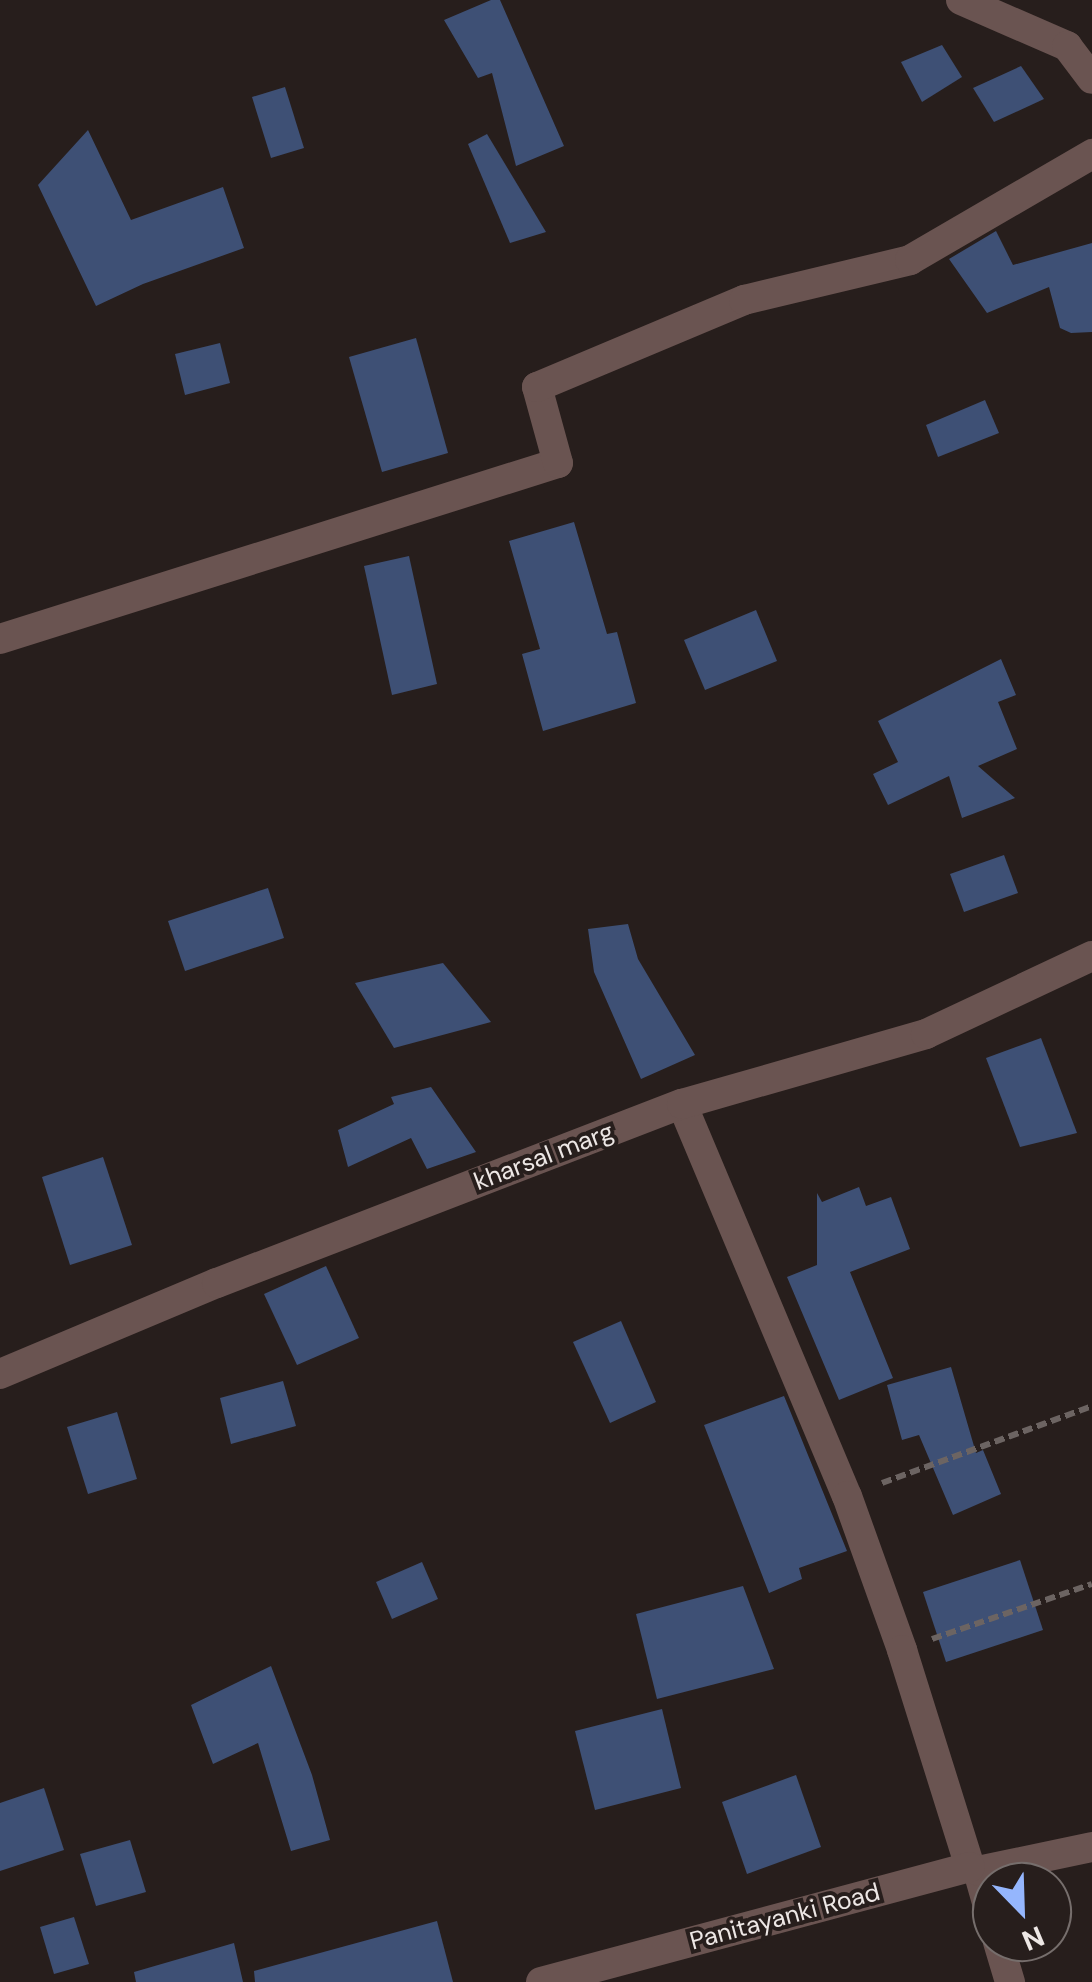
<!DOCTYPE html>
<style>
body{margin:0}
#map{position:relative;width:1092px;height:1982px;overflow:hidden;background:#271e1c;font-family:"DM Sans",sans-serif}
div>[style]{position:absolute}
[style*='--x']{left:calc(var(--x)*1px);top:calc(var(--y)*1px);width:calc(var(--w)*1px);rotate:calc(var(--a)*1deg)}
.building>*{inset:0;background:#3e5075}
.path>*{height:6px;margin-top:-3px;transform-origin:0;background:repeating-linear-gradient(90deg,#6c6462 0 10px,transparent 0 15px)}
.minor>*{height:30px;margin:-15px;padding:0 15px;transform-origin:15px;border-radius:15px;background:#6a5451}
span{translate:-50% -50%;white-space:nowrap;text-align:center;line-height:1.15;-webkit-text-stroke:8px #271e1c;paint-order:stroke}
.street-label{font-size:25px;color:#ede7e5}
.north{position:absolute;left:972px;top:1862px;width:100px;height:100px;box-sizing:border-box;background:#271e1c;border:2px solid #766e6c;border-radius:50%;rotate:157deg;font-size:28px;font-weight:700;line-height:40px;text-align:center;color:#ede7e5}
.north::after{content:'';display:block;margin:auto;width:35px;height:45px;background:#95b6fd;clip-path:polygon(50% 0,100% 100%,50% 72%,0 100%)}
</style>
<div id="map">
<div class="building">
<i style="clip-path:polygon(491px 0,500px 0,564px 146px,516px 166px,492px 73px,478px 78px,444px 20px)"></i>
<i style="clip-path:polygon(942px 45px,962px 77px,922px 102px,901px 62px)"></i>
<i style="clip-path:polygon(1021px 66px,1044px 99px,994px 122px,973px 88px)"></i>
<i style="clip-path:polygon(285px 87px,304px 148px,271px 158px,252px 97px)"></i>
<i style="clip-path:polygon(88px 130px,131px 220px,223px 187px,244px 248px,143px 284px,96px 306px,38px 185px)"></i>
<i style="clip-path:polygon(487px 134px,546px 232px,510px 243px,468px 144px)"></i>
<i style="clip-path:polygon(996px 231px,1013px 265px,1092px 243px,1092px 332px,1071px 333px,1060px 328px,1049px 287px,987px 313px,949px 259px)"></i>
<i style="clip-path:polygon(416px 338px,448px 453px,382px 472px,349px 357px)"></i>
<i style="clip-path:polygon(220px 343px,230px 383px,185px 395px,175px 354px)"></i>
<i style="clip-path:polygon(985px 400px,999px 433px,938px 457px,926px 425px)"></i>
<i style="clip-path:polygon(574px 522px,607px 634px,617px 632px,636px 703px,543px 731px,522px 654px,540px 649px,509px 541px)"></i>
<i style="clip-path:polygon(409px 556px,437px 684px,392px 695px,364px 566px)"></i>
<i style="clip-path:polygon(756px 610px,777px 661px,705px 690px,684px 640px)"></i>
<i style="clip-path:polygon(1001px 659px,1016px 695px,998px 702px,1017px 749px,978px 766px,1015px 798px,962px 818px,949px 776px,888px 805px,873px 774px,898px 762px,878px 721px)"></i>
<i style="clip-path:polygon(1004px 855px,1018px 893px,964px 912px,950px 874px)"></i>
<i style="clip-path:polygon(268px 888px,284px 938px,185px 971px,168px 921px)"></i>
<i style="clip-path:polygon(628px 924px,638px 959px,695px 1055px,641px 1079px,594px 972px,588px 929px)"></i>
<i style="clip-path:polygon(443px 963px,491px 1022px,394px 1048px,355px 983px)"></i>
<i style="clip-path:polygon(1041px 1038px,1077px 1133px,1020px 1147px,986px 1058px)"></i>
<i style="clip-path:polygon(431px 1087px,476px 1152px,427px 1169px,411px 1138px,348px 1167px,338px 1130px,394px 1104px,391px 1097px)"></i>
<i style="clip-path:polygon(103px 1157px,132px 1245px,70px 1265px,42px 1177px)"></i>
<i style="clip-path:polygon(859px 1187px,866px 1206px,891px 1197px,910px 1249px,850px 1272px,893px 1378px,839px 1400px,787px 1277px,817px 1265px,817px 1193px,822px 1202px)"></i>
<i style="clip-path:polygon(326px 1266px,359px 1338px,297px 1365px,264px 1294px)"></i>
<i style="clip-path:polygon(621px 1321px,656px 1402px,610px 1423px,573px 1342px)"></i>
<i style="clip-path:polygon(951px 1367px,976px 1453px,983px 1450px,1001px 1494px,953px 1515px,919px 1435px,902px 1440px,887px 1385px)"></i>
<i style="clip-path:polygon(283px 1381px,296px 1426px,231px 1444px,220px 1398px)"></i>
<i style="clip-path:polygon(784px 1396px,847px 1551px,799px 1568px,802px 1579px,769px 1593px,704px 1425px)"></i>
<i style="clip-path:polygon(117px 1412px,137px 1479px,88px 1494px,67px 1427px)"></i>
<i style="clip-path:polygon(1020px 1560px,1043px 1630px,946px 1662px,923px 1592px)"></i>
<i style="clip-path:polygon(422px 1562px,438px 1599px,392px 1619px,376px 1582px)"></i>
<i style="clip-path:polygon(743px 1586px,774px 1669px,657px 1699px,636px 1614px)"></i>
<i style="clip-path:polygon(271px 1666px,312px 1775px,330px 1840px,291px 1851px,258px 1743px,213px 1764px,191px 1705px)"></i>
<i style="clip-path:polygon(662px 1709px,681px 1788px,595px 1810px,575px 1731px)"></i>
<i style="clip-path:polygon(796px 1775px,821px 1847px,747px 1874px,722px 1802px)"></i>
<i style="clip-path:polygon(44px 1788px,64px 1850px,0 1871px,0 1803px)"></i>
<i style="clip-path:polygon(130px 1840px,146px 1892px,96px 1906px,80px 1854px)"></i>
<i style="clip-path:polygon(74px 1917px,89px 1964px,54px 1974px,40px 1927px)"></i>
<i style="clip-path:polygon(437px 1921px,453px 1982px,255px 1982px,254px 1971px)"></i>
<i style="clip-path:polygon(234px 1943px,243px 1982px,136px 1982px,134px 1972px)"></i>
</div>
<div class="path">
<i style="--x:882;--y:1483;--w:224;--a:-20.1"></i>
<i style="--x:932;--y:1639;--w:169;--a:-19"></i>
</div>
<div class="minor">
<i style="--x:961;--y:0;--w:116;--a:23.5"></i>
<i style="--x:1067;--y:46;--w:41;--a:52.9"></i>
<i style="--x:0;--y:639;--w:585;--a:-17.51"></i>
<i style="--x:558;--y:463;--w:79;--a:-105.4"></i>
<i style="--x:537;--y:387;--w:225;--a:-22.8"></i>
<i style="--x:744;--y:300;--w:171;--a:-13.5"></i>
<i style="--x:910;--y:260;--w:211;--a:-30.2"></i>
<i style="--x:682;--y:1104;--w:425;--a:67.2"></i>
<i style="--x:847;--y:1496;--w:164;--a:70.3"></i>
<i style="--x:902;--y:1650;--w:227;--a:72.6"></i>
<i style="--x:970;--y:1867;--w:9;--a:27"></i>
<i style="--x:978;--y:1871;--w:51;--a:74.1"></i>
<i style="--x:0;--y:1374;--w:235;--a:-22.8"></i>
<i style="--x:217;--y:1283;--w:498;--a:-21.1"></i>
<i style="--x:682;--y:1104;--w:254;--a:-16"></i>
<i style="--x:926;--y:1034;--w:183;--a:-25.2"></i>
<i style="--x:978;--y:1871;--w:116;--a:-11.9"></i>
<i style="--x:998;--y:1942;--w:42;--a:73.3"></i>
<i style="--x:541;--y:1982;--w:444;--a:-15"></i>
</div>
<div class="street-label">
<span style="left:544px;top:1157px;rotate:-21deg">kharsal marg</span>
<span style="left:785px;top:1917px;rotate:-15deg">Panitayanki Road</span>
</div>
<div class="north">N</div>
</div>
